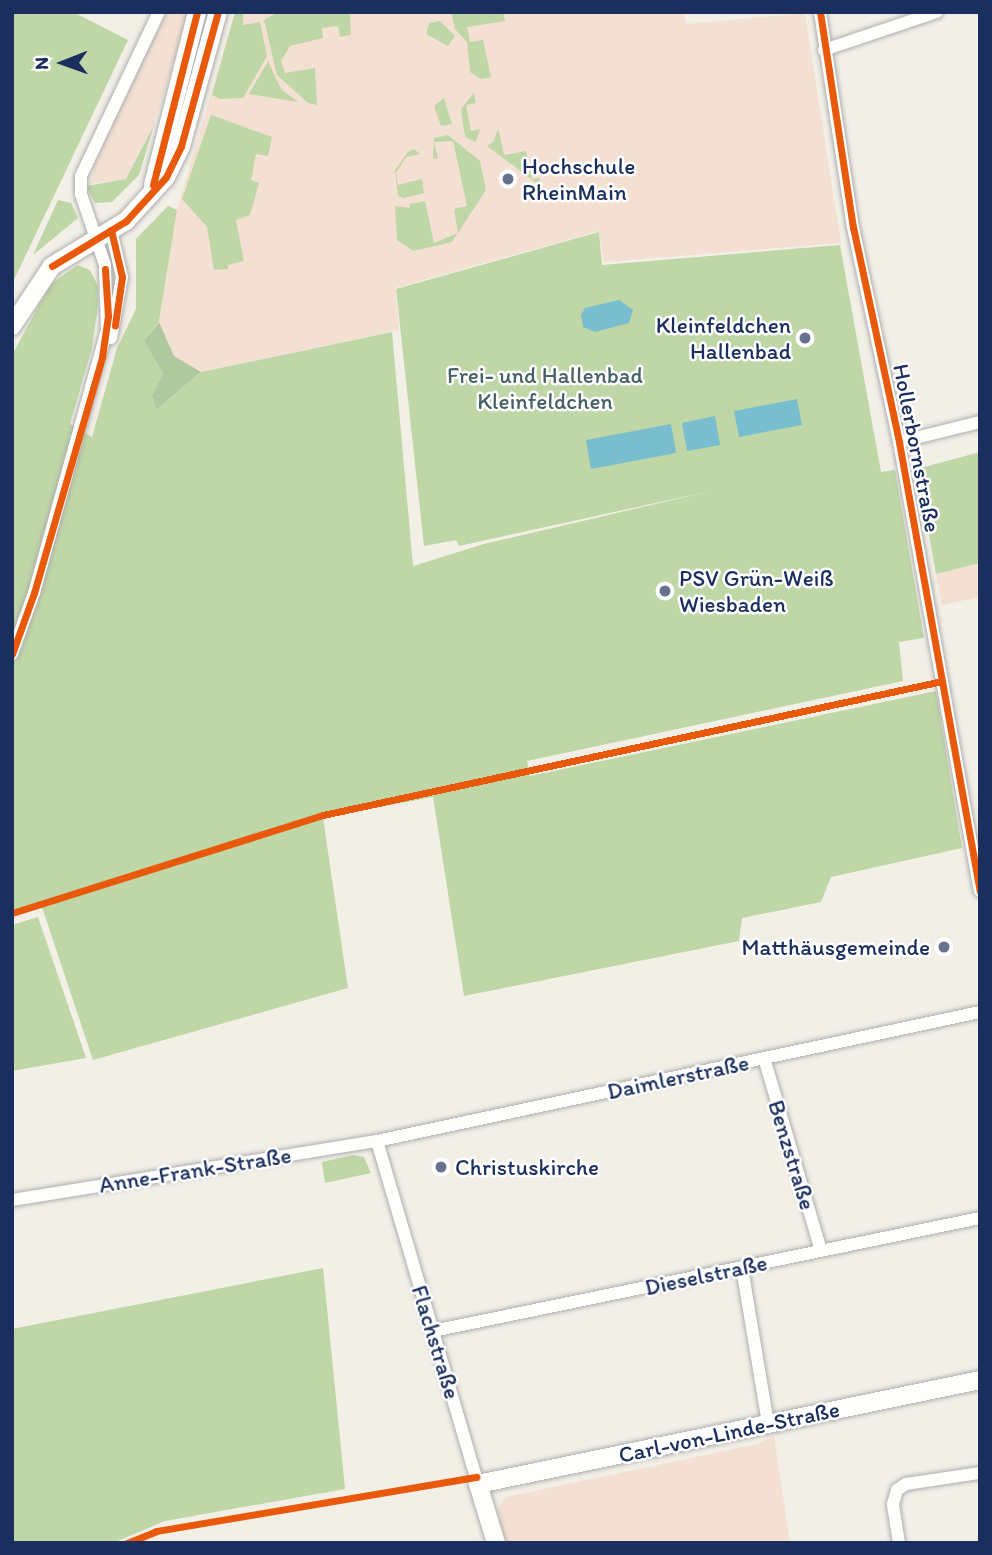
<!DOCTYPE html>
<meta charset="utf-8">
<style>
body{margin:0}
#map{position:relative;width:992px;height:1555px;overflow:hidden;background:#f2efe7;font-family:Itim,sans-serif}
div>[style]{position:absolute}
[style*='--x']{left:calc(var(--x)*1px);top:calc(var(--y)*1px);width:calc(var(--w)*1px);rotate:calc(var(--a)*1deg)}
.built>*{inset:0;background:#f4e0d2}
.green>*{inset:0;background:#bfd6a6}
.forest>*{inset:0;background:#afc89e}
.water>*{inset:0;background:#79becf}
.stream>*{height:3.5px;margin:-1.75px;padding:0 1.75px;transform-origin:1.75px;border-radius:1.75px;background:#79becf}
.roads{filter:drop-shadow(0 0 2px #adaeae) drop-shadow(0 0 2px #adaeae)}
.street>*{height:12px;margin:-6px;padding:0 6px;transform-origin:6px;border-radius:6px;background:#fdfdfb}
.secondary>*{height:18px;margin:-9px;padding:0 9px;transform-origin:9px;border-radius:9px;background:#fdfdfb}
.cycleway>*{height:7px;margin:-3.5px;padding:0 3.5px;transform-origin:3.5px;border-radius:3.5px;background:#e8590c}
.dots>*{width:19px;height:19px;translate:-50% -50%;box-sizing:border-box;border:4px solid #fff;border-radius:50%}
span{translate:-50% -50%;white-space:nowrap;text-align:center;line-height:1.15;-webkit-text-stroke:5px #fff;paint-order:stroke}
.poi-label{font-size:23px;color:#1b2f5e}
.left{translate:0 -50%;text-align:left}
.right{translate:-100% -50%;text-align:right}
.park-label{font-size:23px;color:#466264}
.street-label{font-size:23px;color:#1b2f5e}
.frame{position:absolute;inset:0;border:14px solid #1b2f5e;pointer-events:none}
.north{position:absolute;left:28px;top:28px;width:70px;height:70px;-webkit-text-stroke:5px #fff;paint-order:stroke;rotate:269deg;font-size:19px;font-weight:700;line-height:28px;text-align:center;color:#1b2f5e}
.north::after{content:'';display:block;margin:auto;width:24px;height:32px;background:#1b2f5e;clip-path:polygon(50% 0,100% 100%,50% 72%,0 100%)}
</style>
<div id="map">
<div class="built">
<i style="clip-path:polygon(166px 12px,189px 12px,154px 125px,126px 179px,90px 184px,96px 160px)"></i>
<i style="clip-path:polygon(235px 12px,684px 12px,687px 24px,805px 13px,841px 243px,604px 262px,599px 231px,395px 288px,399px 330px,201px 372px,174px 356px,159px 322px,177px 210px)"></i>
<i style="clip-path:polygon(980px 563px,980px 597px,942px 605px,936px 574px)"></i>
<i style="clip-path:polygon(774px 1436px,790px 1543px,505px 1543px,497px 1510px,506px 1497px,757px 1444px)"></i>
</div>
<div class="green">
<i style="clip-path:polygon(12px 12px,73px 12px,128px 40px,12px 284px)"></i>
<i style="clip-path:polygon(235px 12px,243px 12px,243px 25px,260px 22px,267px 56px,243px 98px,220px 99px,212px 95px)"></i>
<i style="clip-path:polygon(278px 12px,350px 12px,351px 35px,340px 37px,338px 26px,322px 28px,323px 38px,290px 46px,281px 61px,285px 73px,315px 68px,317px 105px,308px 103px,277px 75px,264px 20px)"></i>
<i style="clip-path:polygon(451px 12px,503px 12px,505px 21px,467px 27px,470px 42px,483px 40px,491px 77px,481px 79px,470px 72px,467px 42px,455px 29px)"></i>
<i style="clip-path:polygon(440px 21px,455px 36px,448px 46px,426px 34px,429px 23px)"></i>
<i style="clip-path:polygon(268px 61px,281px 89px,298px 102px,249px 94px)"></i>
<i style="clip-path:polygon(474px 93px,476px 103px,466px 105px,471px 131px,480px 129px,476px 142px,465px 137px,461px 109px)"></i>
<i style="clip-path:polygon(444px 98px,452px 124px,441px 126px,434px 106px)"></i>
<i style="clip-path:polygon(211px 115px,272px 137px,268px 156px,256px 154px,251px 180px,259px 183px,250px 215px,236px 220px,244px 261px,228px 265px,228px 269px,214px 270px,207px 227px,182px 199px)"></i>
<i style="clip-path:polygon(154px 125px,139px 175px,112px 202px,95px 203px,86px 186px,126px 179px)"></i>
<i style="clip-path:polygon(498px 128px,504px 155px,526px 151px,532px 179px,540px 178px,539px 185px,487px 146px,494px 141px)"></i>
<i style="clip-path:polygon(448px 135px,480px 161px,486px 190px,452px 242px,413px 251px,397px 240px,395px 206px,410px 208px,410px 204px,425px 201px,434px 243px,458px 233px,454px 209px,467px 206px,453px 141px,434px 142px,438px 158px,433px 159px,434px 138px)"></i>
<i style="clip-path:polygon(414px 149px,420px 154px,406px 157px,396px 173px,398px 185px,422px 179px,424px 193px,404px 198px,398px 196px,395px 170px,408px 152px)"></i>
<i style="clip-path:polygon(58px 200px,71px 203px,78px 218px,33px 255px)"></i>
<i style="clip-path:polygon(168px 206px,177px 210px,159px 321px,144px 341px,163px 374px,152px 395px,156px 410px,201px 372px,392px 332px,413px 566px,484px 544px,715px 490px,459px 546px,456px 540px,424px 546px,396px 289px,599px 232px,602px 265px,840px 245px,881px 472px,895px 470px,924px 638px,899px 642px,903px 681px,527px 761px,530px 776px,936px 691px,962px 848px,831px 877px,821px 902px,742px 918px,739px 941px,464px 996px,433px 797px,323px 818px,348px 988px,93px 1060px,43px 910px,37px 903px,12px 910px,12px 355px,50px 285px,77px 265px,90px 270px,98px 286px,98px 306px,92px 348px,70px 424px,92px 437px,117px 348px,136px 309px,136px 239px)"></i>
<i style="clip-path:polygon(980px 452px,980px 563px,936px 574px,917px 469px)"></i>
<i style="clip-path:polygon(38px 917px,86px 1058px,12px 1071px,12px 925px)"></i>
<i style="clip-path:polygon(353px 1155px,364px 1157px,371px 1173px,325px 1183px,322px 1162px)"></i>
<i style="clip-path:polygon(323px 1268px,345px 1489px,165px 1521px,113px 1543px,12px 1543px,12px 1329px)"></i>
</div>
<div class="forest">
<i style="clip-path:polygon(159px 322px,174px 356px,201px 372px,156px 410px,152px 395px,163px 374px,144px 341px)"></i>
</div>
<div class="water">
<i style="clip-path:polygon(619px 300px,633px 310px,629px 323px,595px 332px,583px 327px,581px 315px,585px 308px)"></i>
<i style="clip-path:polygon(797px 399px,802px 425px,739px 437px,734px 411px)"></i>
<i style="clip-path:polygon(715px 416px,720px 445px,687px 451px,682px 423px)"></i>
<i style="clip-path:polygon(671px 424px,676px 453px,591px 469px,586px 440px)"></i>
</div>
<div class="stream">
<i style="--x:12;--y:15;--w:4;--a:-56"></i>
</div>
<div class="roads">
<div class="street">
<i style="--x:820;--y:12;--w:218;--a:81.3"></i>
<i style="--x:853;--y:227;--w:220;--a:77.9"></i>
<i style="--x:899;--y:442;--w:456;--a:79.8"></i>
<i style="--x:824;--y:50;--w:119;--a:-18.6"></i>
<i style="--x:111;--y:338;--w:62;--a:-79.8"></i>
<i style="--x:122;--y:277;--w:48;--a:-103.2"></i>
<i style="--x:899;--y:442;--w:83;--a:-13.9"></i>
<i style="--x:12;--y:654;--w:65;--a:-70.2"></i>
<i style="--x:34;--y:593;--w:273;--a:-74.5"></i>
<i style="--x:107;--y:330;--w:65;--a:-91.8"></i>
<i style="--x:105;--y:265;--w:75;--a:-108.7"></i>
<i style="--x:81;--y:194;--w:18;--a:-90"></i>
<i style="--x:81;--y:176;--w:182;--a:-64.6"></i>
<i style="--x:764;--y:1058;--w:201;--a:73.5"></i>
<i style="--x:377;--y:1141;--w:358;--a:73.6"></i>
<i style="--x:12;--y:1200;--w:370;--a:-9.2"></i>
<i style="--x:377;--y:1141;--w:617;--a:-12.08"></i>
<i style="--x:742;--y:1268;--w:158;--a:80.5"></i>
<i style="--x:433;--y:1331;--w:559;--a:-11.67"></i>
<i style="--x:899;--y:1543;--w:39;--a:-99"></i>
<i style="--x:893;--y:1504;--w:15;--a:-74"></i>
<i style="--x:897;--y:1490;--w:11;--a:-34"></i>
<i style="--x:906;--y:1484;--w:75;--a:-8.5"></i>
</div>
<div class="secondary">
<i style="--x:153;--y:185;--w:179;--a:-75.7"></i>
<i style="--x:12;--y:326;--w:72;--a:-56.3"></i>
<i style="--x:52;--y:266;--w:87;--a:-31.3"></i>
<i style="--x:126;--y:221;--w:59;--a:-47.7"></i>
<i style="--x:166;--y:177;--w:34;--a:-64"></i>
<i style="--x:181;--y:146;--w:139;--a:-74.6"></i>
<i style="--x:496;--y:1543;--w:62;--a:-107"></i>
<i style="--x:478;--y:1484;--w:513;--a:-11.7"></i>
</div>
</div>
<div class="cycleway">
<i style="--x:820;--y:12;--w:218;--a:81.3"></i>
<i style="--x:853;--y:227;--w:220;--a:77.9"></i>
<i style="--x:899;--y:442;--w:456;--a:79.8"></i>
<i style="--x:153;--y:185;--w:179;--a:-75.7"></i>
<i style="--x:111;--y:230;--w:48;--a:76.8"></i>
<i style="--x:122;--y:277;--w:49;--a:98.3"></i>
<i style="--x:52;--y:266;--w:87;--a:-31.3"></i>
<i style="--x:126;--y:221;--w:59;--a:-47.7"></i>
<i style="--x:166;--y:177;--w:34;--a:-64"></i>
<i style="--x:181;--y:146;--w:139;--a:-74.6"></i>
<i style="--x:12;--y:654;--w:65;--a:-70.2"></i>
<i style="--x:34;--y:593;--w:246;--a:-73.9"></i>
<i style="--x:102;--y:357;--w:41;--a:-81.7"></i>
<i style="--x:108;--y:316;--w:47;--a:-93.7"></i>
<i style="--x:12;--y:913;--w:326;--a:-17.5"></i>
<i style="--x:323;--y:815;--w:633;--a:-12.21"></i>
<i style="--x:127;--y:1543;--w:31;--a:-22"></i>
<i style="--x:156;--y:1531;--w:325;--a:-9.6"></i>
</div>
<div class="dots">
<i style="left:508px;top:179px;background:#66728e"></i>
<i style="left:805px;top:338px;background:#66728e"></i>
<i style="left:665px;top:591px;background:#66728e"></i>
<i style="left:944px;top:947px;background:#66728e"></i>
<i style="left:441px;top:1167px;background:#66728e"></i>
</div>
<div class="poi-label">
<span class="left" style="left:522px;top:179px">Hochschule<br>RheinMain</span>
<span class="right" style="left:791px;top:338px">Kleinfeldchen<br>Hallenbad</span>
<span class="left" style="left:679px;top:591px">PSV Grün-Weiß<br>Wiesbaden</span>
<span class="right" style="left:930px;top:947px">Matthäusgemeinde</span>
<span class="left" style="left:455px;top:1167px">Christuskirche</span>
</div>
<div class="park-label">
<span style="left:545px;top:388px">Frei- und Hallenbad<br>Kleinfeldchen</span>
</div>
<div class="street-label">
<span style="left:917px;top:448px;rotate:79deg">Hollerbornstraße</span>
<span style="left:678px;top:1077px;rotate:-12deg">Daimlerstraße</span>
<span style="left:792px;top:1155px;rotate:73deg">Benzstraße</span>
<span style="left:195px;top:1170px;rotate:-9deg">Anne-Frank-Straße</span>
<span style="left:706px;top:1275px;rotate:-12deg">Dieselstraße</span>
<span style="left:436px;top:1342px;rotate:73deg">Flachstraße</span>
<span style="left:729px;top:1432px;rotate:-12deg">Carl-von-Linde-Straße</span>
</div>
<div class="frame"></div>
<div class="north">N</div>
</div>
